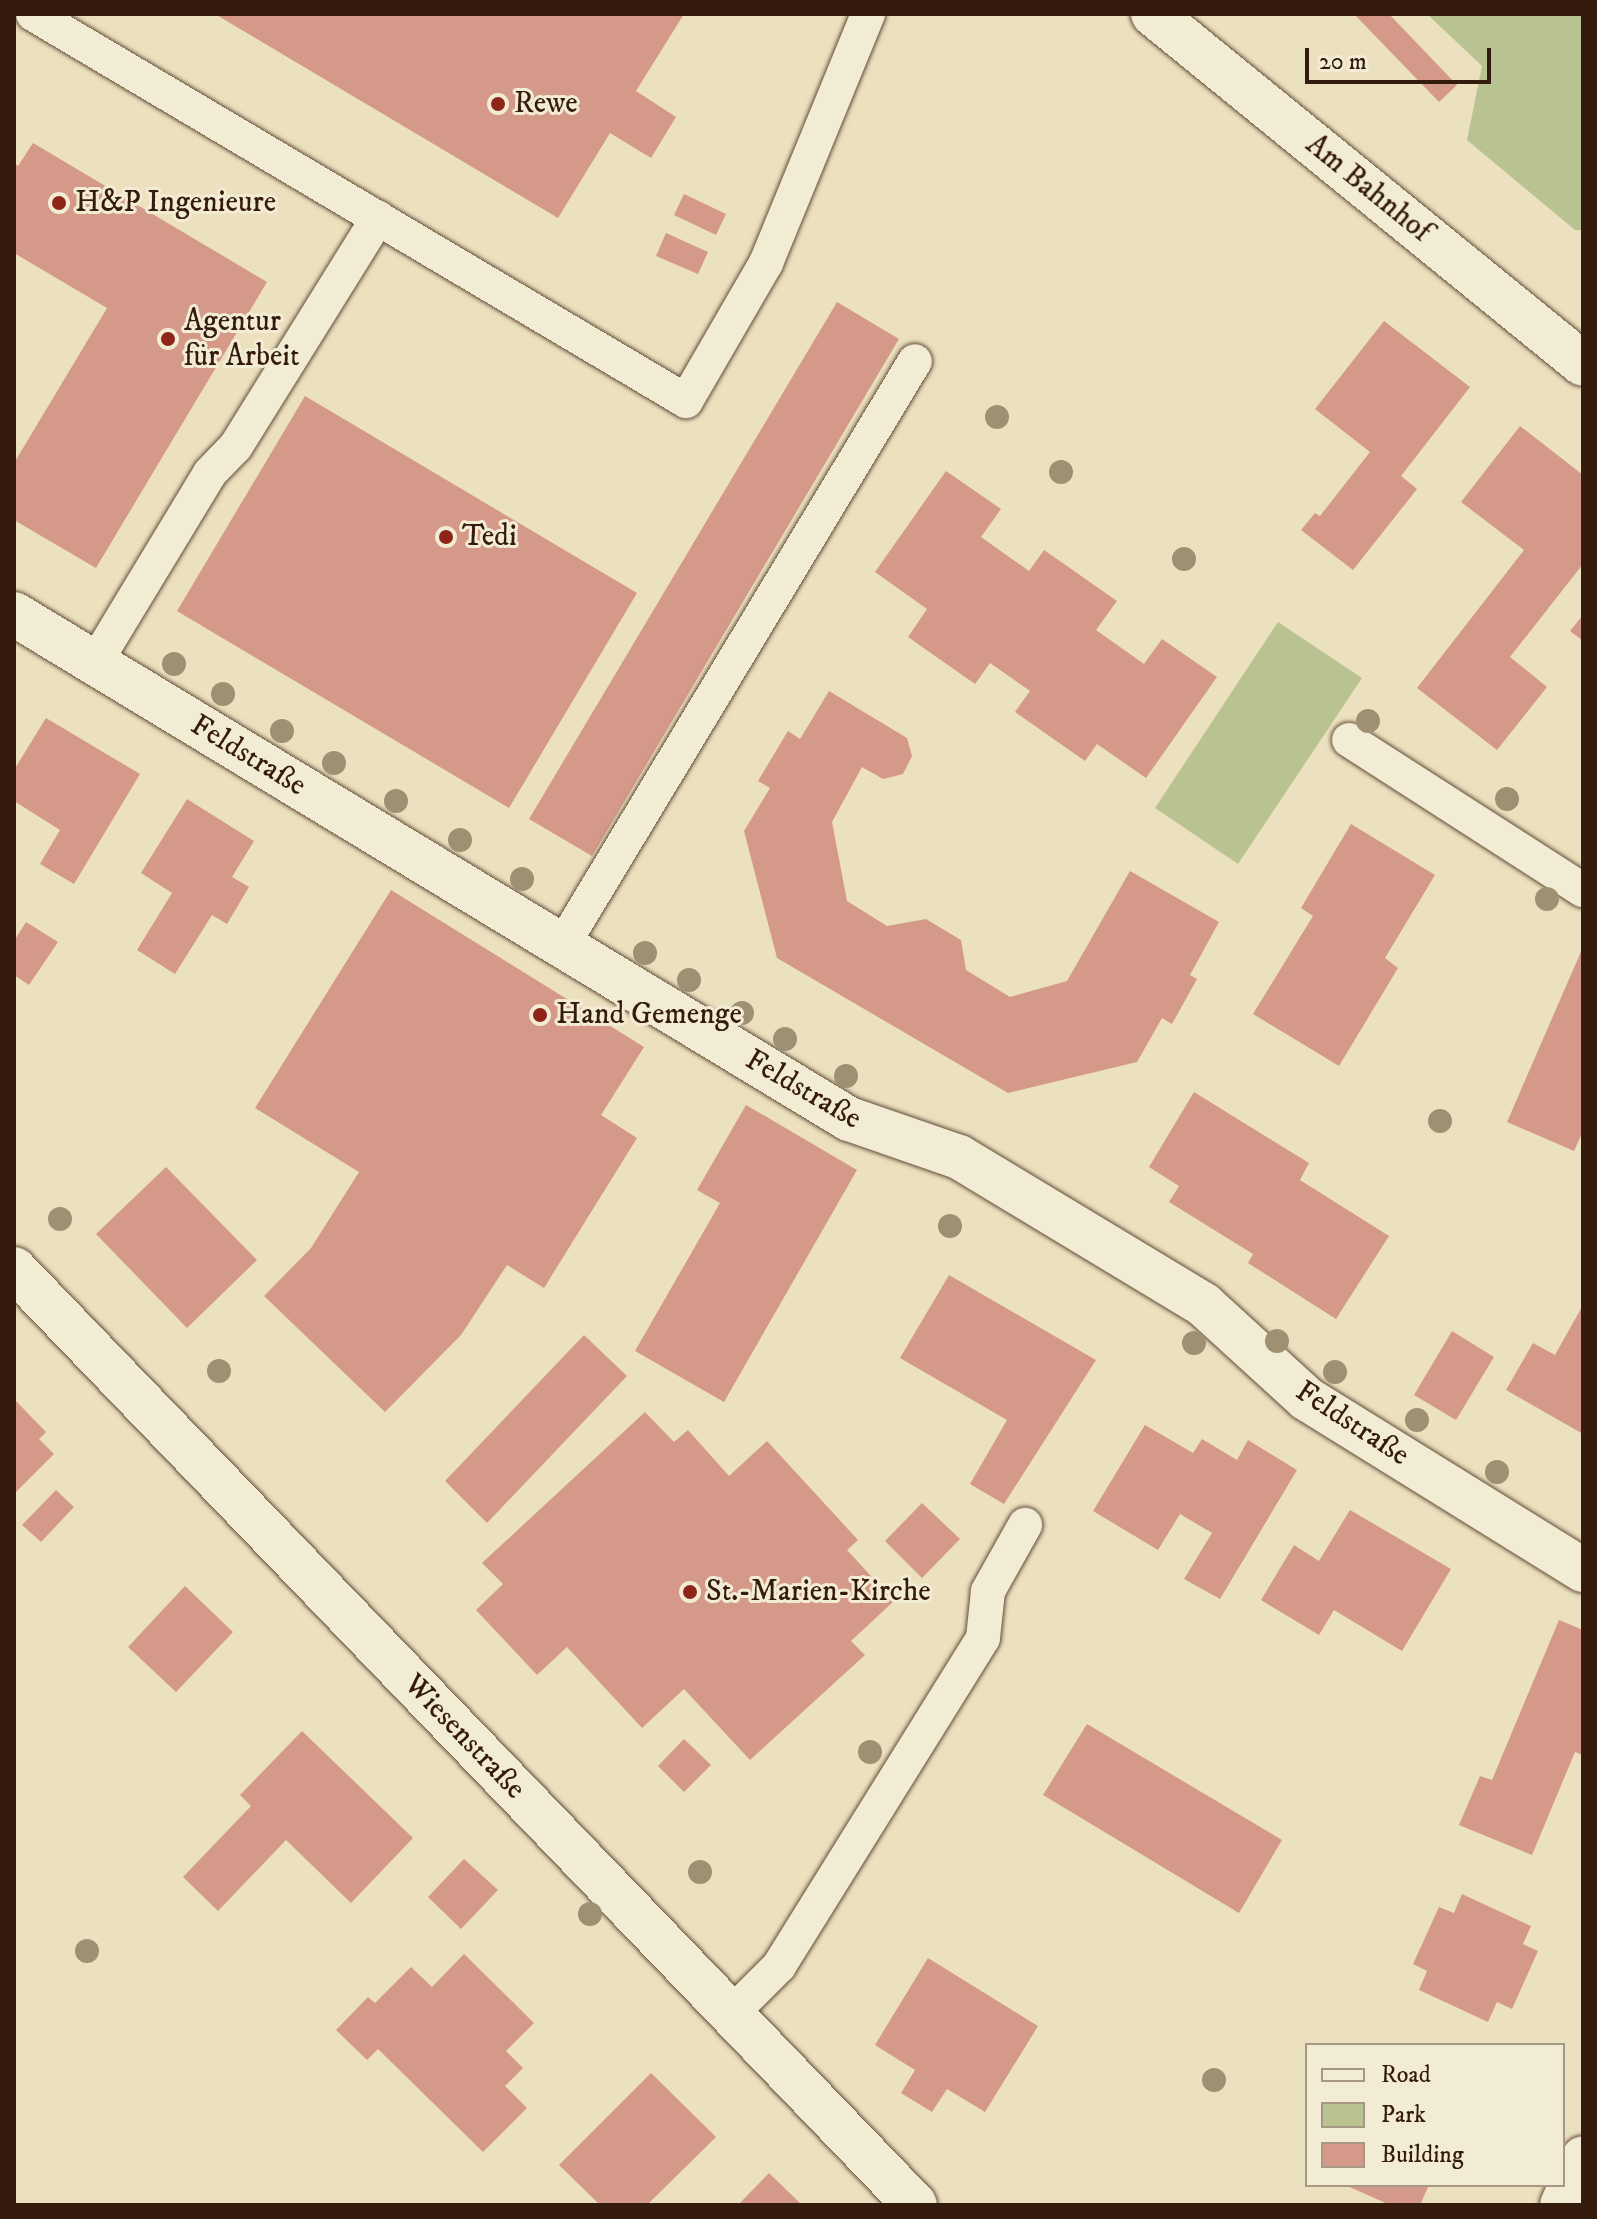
<!DOCTYPE html>
<meta charset="utf-8">
<style>
body{margin:0}
#map{position:relative;width:1597px;height:2219px;overflow:hidden;background:#ece1be;font-family:"IM FELL DW Pica",serif}
div>[style]{position:absolute}
[style*='--x']{left:calc(var(--x)*1px);top:calc(var(--y)*1px);width:calc(var(--w)*1px);rotate:calc(var(--a)*1deg)}
.green>*{inset:0;background:#b8c391}
.building>*{inset:0;background:#d49989}
.roads{filter:drop-shadow(0 0 2px #624c3a) drop-shadow(0 0 2px #624c3a)}
.service>*{height:34px;margin:-17px;padding:0 17px;transform-origin:17px;border-radius:17px;background:#f3ecd5}
.minor>*{height:44px;margin:-22px;padding:0 22px;transform-origin:22px;border-radius:22px;background:#f3ecd5}
.trees>*{width:24px;height:24px;margin:-12px;border-radius:50%;background:#9d9073}
.dots>*{width:22px;height:22px;translate:-50% -50%;box-sizing:border-box;border:4px solid #f3ecd5;border-radius:50%}
span{translate:-50% -50%;white-space:nowrap;text-align:center;line-height:1.15;-webkit-text-stroke:6px #f3ecd5;paint-order:stroke}
.poi-label{font-size:30px;color:#341b0e}
.left{translate:0 -50%;text-align:left}
.street-label{font-size:30px;color:#341b0e}
.frame{position:absolute;inset:0;border:16px solid #341b0e;pointer-events:none}
.legend{position:absolute;left:1305px;top:2043px;width:260px;height:144px;box-sizing:border-box;background:#f3ecd5;border:2px solid #a79885;margin:0;padding:10px 14px;list-style:none;font-size:24px;color:#341b0e}
.legend li{display:flex;align-items:center;gap:16px;height:40px}
.legend b{width:40px;border:2px solid #a79885}
.scale{position:absolute;left:1305px;top:48px;width:186px;height:36px;box-sizing:border-box;border:4px solid #341b0e;border-top:0;padding-left:10px;font-size:24px;line-height:28px;white-space:nowrap;color:#341b0e;-webkit-text-stroke:6px #f3ecd5;paint-order:stroke}
</style>
<div id="map">
<div class="green">
<i style="clip-path:polygon(1427px 14px,1583px 14px,1583px 230px,1575px 230px,1467px 140px,1482px 66px)"></i>
<i style="clip-path:polygon(1278px 622px,1362px 678px,1238px 864px,1155px 808px)"></i>
</div>
<div class="building">
<i style="clip-path:polygon(215px 14px,684px 14px,636px 91px,676px 117px,651px 158px,610px 133px,558px 218px)"></i>
<i style="clip-path:polygon(1354px 14px,1389px 14px,1457px 85px,1439px 102px)"></i>
<i style="clip-path:polygon(33px 143px,267px 282px,96px 568px,14px 520px,14px 463px,107px 308px,14px 253px,14px 163px,18px 166px)"></i>
<i style="clip-path:polygon(684px 194px,726px 214px,716px 235px,674px 215px)"></i>
<i style="clip-path:polygon(666px 233px,708px 252px,698px 274px,656px 256px)"></i>
<i style="clip-path:polygon(837px 302px,899px 339px,592px 856px,529px 819px)"></i>
<i style="clip-path:polygon(1384px 321px,1470px 387px,1401px 476px,1417px 489px,1353px 570px,1301px 530px,1315px 513px,1320px 516px,1370px 452px,1315px 409px)"></i>
<i style="clip-path:polygon(305px 396px,637px 593px,509px 808px,177px 611px)"></i>
<i style="clip-path:polygon(1520px 426px,1583px 475px,1583px 564px,1510px 657px,1547px 687px,1497px 750px,1417px 688px,1524px 550px,1461px 502px)"></i>
<i style="clip-path:polygon(946px 471px,1001px 509px,981px 537px,1029px 571px,1044px 550px,1117px 601px,1096px 630px,1144px 664px,1162px 639px,1217px 677px,1146px 778px,1097px 744px,1085px 761px,1015px 712px,1030px 691px,990px 663px,975px 684px,908px 637px,927px 609px,875px 572px)"></i>
<i style="clip-path:polygon(1583px 615px,1583px 641px,1570px 631px)"></i>
<i style="clip-path:polygon(829px 691px,907px 738px,912px 756px,903px 774px,883px 779px,862px 767px,832px 822px,847px 901px,887px 926px,926px 919px,961px 940px,966px 970px,1010px 997px,1067px 981px,1130px 871px,1219px 922px,1190px 975px,1197px 979px,1172px 1024px,1162px 1018px,1137px 1062px,1008px 1093px,777px 958px,744px 831px,770px 788px,758px 781px,788px 731px,800px 739px)"></i>
<i style="clip-path:polygon(46px 718px,140px 774px,74px 884px,40px 864px,60px 830px,14px 801px,14px 770px)"></i>
<i style="clip-path:polygon(187px 799px,254px 841px,232px 877px,249px 887px,227px 924px,212px 915px,175px 974px,137px 950px,172px 893px,141px 873px)"></i>
<i style="clip-path:polygon(1351px 824px,1435px 875px,1385px 958px,1398px 968px,1339px 1066px,1253px 1014px,1313px 916px,1301px 908px)"></i>
<i style="clip-path:polygon(391px 890px,644px 1047px,601px 1115px,637px 1138px,544px 1288px,507px 1265px,461px 1335px,385px 1412px,264px 1296px,311px 1248px,359px 1172px,255px 1108px)"></i>
<i style="clip-path:polygon(26px 922px,58px 942px,29px 985px,14px 975px,14px 941px)"></i>
<i style="clip-path:polygon(1583px 947px,1583px 1131px,1574px 1151px,1507px 1122px)"></i>
<i style="clip-path:polygon(1194px 1092px,1309px 1163px,1300px 1180px,1389px 1236px,1336px 1319px,1248px 1263px,1253px 1254px,1169px 1202px,1179px 1186px,1149px 1167px)"></i>
<i style="clip-path:polygon(746px 1105px,857px 1170px,724px 1402px,635px 1351px,720px 1203px,697px 1190px)"></i>
<i style="clip-path:polygon(166px 1167px,257px 1260px,187px 1328px,96px 1234px)"></i>
<i style="clip-path:polygon(949px 1275px,1096px 1360px,1004px 1504px,970px 1484px,1007px 1420px,900px 1358px)"></i>
<i style="clip-path:polygon(1583px 1305px,1583px 1434px,1506px 1390px,1533px 1343px,1555px 1355px)"></i>
<i style="clip-path:polygon(1452px 1331px,1494px 1357px,1456px 1420px,1414px 1395px)"></i>
<i style="clip-path:polygon(584px 1335px,627px 1376px,487px 1523px,445px 1481px)"></i>
<i style="clip-path:polygon(14px 1399px,46px 1432px,39px 1439px,54px 1454px,14px 1494px)"></i>
<i style="clip-path:polygon(645px 1412px,674px 1442px,688px 1430px,729px 1476px,767px 1441px,858px 1540px,847px 1550px,894px 1601px,851px 1641px,865px 1655px,750px 1760px,684px 1689px,642px 1728px,567px 1647px,537px 1675px,476px 1610px,503px 1584px,482px 1563px)"></i>
<i style="clip-path:polygon(1145px 1425px,1193px 1453px,1202px 1439px,1237px 1460px,1248px 1440px,1297px 1470px,1220px 1599px,1184px 1579px,1212px 1533px,1180px 1514px,1158px 1550px,1093px 1511px)"></i>
<i style="clip-path:polygon(56px 1490px,74px 1507px,41px 1542px,22px 1525px)"></i>
<i style="clip-path:polygon(922px 1503px,960px 1539px,922px 1578px,885px 1541px)"></i>
<i style="clip-path:polygon(1350px 1510px,1451px 1569px,1402px 1651px,1334px 1610px,1319px 1635px,1261px 1600px,1294px 1545px,1319px 1561px)"></i>
<i style="clip-path:polygon(185px 1586px,233px 1632px,176px 1692px,128px 1647px)"></i>
<i style="clip-path:polygon(1559px 1620px,1583px 1630px,1583px 1755px,1575px 1752px,1532px 1855px,1459px 1825px,1480px 1776px,1492px 1780px)"></i>
<i style="clip-path:polygon(1087px 1724px,1282px 1840px,1239px 1913px,1043px 1795px)"></i>
<i style="clip-path:polygon(302px 1731px,413px 1838px,351px 1903px,286px 1840px,218px 1911px,183px 1877px,251px 1806px,240px 1795px)"></i>
<i style="clip-path:polygon(684px 1739px,711px 1765px,684px 1792px,658px 1766px)"></i>
<i style="clip-path:polygon(464px 1859px,498px 1890px,461px 1929px,428px 1897px)"></i>
<i style="clip-path:polygon(1462px 1894px,1531px 1926px,1523px 1944px,1538px 1951px,1512px 2009px,1497px 2002px,1488px 2022px,1419px 1990px,1427px 1971px,1413px 1964px,1439px 1907px,1454px 1913px)"></i>
<i style="clip-path:polygon(464px 1954px,534px 2023px,506px 2051px,523px 2068px,505px 2086px,527px 2108px,483px 2152px,378px 2049px,367px 2060px,336px 2030px,368px 1997px,375px 2003px,411px 1967px,432px 1987px)"></i>
<i style="clip-path:polygon(928px 1958px,1038px 2026px,985px 2112px,947px 2089px,932px 2112px,901px 2093px,915px 2070px,875px 2045px)"></i>
<i style="clip-path:polygon(651px 2073px,716px 2137px,647px 2205px,600px 2205px,559px 2165px)"></i>
<i style="clip-path:polygon(769px 2173px,802px 2205px,738px 2205px)"></i>
<i style="clip-path:polygon(1345px 2185px,1429px 2185px,1420px 2205px,1390px 2205px)"></i>
</div>
<div class="roads">
<div class="service">
<i style="--x:33;--y:14;--w:759;--a:30.65"></i>
<i style="--x:686;--y:401;--w:160;--a:-59.9"></i>
<i style="--x:766;--y:263;--w:269;--a:-67.7"></i>
<i style="--x:95;--y:663;--w:222;--a:-58.8"></i>
<i style="--x:210;--y:473;--w:37;--a:-46"></i>
<i style="--x:236;--y:446;--w:269;--a:-58.1"></i>
<i style="--x:1349;--y:740;--w:278;--a:32.7"></i>
<i style="--x:562;--y:946;--w:683;--a:-58.89"></i>
<i style="--x:731;--y:2014;--w:68;--a:-45"></i>
<i style="--x:779;--y:1966;--w:386;--a:-58.1"></i>
<i style="--x:983;--y:1638;--w:47;--a:-83.9"></i>
<i style="--x:988;--y:1591;--w:76;--a:-60.7"></i>
</div>
<div class="minor">
<i style="--x:1153;--y:14;--w:554;--a:39.14"></i>
<i style="--x:14;--y:614;--w:976;--a:31.17"></i>
<i style="--x:849;--y:1119;--w:116;--a:19.1"></i>
<i style="--x:959;--y:1157;--w:286;--a:31.1"></i>
<i style="--x:1204;--y:1305;--w:139;--a:42.4"></i>
<i style="--x:1307;--y:1399;--w:325;--a:31.8"></i>
<i style="--x:14;--y:1269;--w:1299;--a:46.09"></i>
<i style="--x:1562;--y:2205;--w:51;--a:-65.9"></i>
</div>
</div>
<div class="trees">
<i style="left:997px;top:417px"></i>
<i style="left:1061px;top:472px"></i>
<i style="left:1184px;top:559px"></i>
<i style="left:174px;top:664px"></i>
<i style="left:223px;top:694px"></i>
<i style="left:1368px;top:721px"></i>
<i style="left:282px;top:731px"></i>
<i style="left:334px;top:763px"></i>
<i style="left:1507px;top:799px"></i>
<i style="left:396px;top:801px"></i>
<i style="left:460px;top:840px"></i>
<i style="left:522px;top:879px"></i>
<i style="left:1547px;top:899px"></i>
<i style="left:645px;top:953px"></i>
<i style="left:689px;top:980px"></i>
<i style="left:742px;top:1013px"></i>
<i style="left:785px;top:1039px"></i>
<i style="left:846px;top:1076px"></i>
<i style="left:1440px;top:1121px"></i>
<i style="left:60px;top:1219px"></i>
<i style="left:950px;top:1226px"></i>
<i style="left:1277px;top:1341px"></i>
<i style="left:1194px;top:1343px"></i>
<i style="left:219px;top:1371px"></i>
<i style="left:1335px;top:1372px"></i>
<i style="left:1417px;top:1420px"></i>
<i style="left:1497px;top:1472px"></i>
<i style="left:870px;top:1752px"></i>
<i style="left:700px;top:1872px"></i>
<i style="left:590px;top:1914px"></i>
<i style="left:87px;top:1951px"></i>
<i style="left:1214px;top:2080px"></i>
</div>
<div class="dots">
<i style="left:498px;top:104px;background:#8f2418"></i>
<i style="left:59px;top:203px;background:#8f2418"></i>
<i style="left:168px;top:339px;background:#8f2418"></i>
<i style="left:446px;top:537px;background:#8f2418"></i>
<i style="left:540px;top:1015px;background:#8f2418"></i>
<i style="left:690px;top:1592px;background:#8f2418"></i>
</div>
<div class="poi-label">
<span class="left" style="left:514px;top:104px">Rewe</span>
<span class="left" style="left:75px;top:203px">H&amp;P Ingenieure</span>
<span class="left" style="left:184px;top:339px">Agentur<br>für Arbeit</span>
<span class="left" style="left:462px;top:537px">Tedi</span>
<span class="left" style="left:556px;top:1015px">Hand Gemenge</span>
<span class="left" style="left:706px;top:1592px">St.-Marien-Kirche</span>
</div>
<div class="street-label">
<span style="left:1368px;top:189px;rotate:39deg">Am Bahnhof</span>
<span style="left:248px;top:756px;rotate:31deg">Feldstraße</span>
<span style="left:803px;top:1090px;rotate:30deg">Feldstraße</span>
<span style="left:1352px;top:1424px;rotate:33deg">Feldstraße</span>
<span style="left:464px;top:1737px;rotate:46deg">Wiesenstraße</span>
</div>
<div class="frame"></div>
<ul class="legend">
<li><b style="height:10px;background:#f3ecd5"></b>Road</li>
<li><b style="height:22px;background:#b8c391"></b>Park</li>
<li><b style="height:22px;background:#d49989"></b>Building</li>
</ul>
<div class="scale">20 m</div>
</div>
